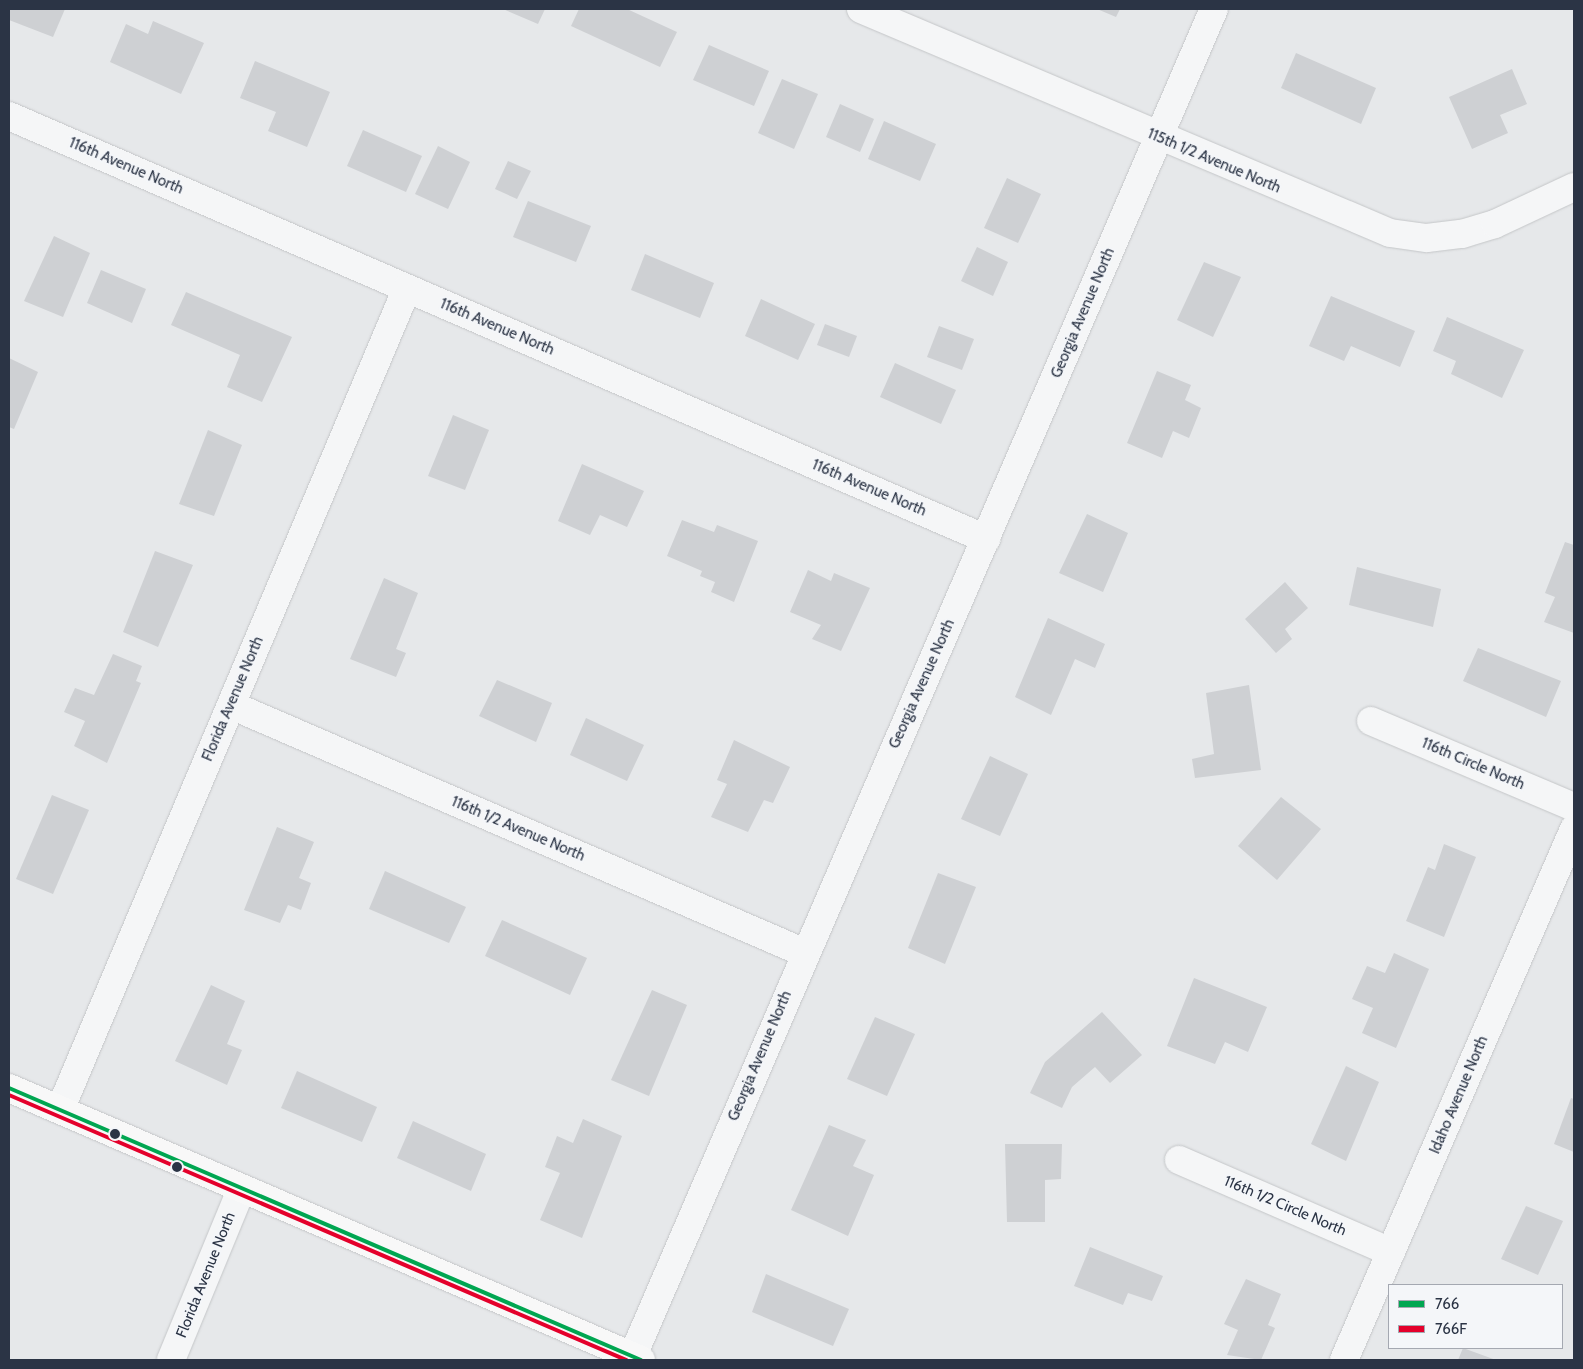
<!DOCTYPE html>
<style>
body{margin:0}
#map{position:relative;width:1583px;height:1369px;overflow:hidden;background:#e6e8ea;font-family:Cabin,sans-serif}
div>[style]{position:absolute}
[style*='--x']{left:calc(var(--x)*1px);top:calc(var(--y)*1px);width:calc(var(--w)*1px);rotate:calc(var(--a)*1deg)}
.building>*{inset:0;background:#ced0d3}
.roads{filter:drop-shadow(0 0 1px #c4c6c8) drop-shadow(0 0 1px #c4c6c8)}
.street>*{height:28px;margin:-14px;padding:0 14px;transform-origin:14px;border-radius:14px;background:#f5f6f7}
.secondary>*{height:28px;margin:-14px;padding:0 14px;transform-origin:14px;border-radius:14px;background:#f8f8f8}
.bus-1>*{height:4px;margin:-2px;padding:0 2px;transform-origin:2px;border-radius:2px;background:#00a651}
.bus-2>*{height:4px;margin:-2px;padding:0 2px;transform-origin:2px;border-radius:2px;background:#e4002b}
.dots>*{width:14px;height:14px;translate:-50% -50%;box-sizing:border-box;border:2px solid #f4f6f9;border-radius:50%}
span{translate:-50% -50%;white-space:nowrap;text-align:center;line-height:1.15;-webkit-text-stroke:4px #f4f6f9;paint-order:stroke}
.street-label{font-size:15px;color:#2b3445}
.frame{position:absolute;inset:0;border:10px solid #2b3445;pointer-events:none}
.legend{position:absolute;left:1388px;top:1284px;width:175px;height:65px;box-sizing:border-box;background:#f4f6f9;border:1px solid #a4a8b1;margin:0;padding:6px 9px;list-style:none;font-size:15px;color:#2b3445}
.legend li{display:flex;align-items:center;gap:10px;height:25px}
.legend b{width:25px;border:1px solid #a4a8b1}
</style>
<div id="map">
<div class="building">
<i style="clip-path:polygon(9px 9px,65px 9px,53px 37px,9px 20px)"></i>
<i style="clip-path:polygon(503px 9px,545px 9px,538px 24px)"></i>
<i style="clip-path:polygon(579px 9px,627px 9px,677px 32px,660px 67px,571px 26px)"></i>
<i style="clip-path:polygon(1097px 9px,1120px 9px,1116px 17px)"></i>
<i style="clip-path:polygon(153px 21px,204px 43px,181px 94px,110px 62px,126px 24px,148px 34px)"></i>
<i style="clip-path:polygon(709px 45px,769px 71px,754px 106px,693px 80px)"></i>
<i style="clip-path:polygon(1296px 53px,1376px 88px,1361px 124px,1281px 88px)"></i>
<i style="clip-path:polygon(255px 61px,330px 92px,307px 147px,268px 131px,276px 112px,240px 98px)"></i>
<i style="clip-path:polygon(1512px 69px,1527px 104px,1500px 115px,1508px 133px,1472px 149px,1449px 97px)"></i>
<i style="clip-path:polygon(782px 79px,818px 94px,794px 149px,758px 133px)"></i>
<i style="clip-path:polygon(840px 104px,874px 119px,860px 152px,826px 137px)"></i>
<i style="clip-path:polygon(884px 121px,936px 144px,920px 181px,868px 159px)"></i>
<i style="clip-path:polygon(363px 130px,422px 156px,406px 192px,347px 166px)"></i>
<i style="clip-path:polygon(438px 146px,470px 162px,448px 209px,415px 194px)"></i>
<i style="clip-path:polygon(508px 161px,531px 171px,517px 199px,495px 189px)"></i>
<i style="clip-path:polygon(1007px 178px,1041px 194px,1018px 243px,984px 228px)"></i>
<i style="clip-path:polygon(528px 201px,591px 226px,576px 262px,513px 237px)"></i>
<i style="clip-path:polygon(54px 236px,90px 253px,63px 317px,24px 301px)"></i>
<i style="clip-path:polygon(977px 247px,1008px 262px,993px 296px,961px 281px)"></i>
<i style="clip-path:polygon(645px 254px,714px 283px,700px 318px,631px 290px)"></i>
<i style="clip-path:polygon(1204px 262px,1241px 277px,1213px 337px,1177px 320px)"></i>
<i style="clip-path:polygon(101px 270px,146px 289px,132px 323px,87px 303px)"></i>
<i style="clip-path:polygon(186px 292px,292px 337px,262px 402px,227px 387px,240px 355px,171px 325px)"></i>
<i style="clip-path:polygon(1331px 296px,1415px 331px,1400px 367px,1351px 346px,1344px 361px,1309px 346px)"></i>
<i style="clip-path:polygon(761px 299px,815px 324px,798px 360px,745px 336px)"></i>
<i style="clip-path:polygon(1447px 317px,1524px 350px,1502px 398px,1451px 374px,1456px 361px,1433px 351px)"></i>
<i style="clip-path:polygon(825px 324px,857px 336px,849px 357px,817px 345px)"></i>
<i style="clip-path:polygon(939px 326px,974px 339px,962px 370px,927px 357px)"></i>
<i style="clip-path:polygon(9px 358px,38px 372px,14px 429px,9px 427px)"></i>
<i style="clip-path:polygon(895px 363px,956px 390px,941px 424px,880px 397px)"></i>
<i style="clip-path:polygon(1157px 371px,1191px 385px,1185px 400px,1201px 408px,1189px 438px,1173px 431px,1162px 458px,1127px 443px)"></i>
<i style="clip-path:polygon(453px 415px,489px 430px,465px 490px,428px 476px)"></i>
<i style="clip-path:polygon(208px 430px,242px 445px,214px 516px,179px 504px)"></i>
<i style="clip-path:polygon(582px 464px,644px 491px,627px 527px,600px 515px,590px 535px,558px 521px)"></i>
<i style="clip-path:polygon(1087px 514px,1128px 533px,1103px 592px,1059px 573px)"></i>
<i style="clip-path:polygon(682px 520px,714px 532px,717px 525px,758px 541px,734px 602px,711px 592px,715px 582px,700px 576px,702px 571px,667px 556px)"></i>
<i style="clip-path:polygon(1565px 542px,1574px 545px,1574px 633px,1544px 622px,1555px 597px,1545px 593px)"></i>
<i style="clip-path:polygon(155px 551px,193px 565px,158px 647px,123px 632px)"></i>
<i style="clip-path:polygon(1357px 567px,1441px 589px,1433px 627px,1349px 605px)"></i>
<i style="clip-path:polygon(808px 570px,831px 581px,834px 573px,870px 588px,841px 651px,812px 639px,821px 625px,790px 612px)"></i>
<i style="clip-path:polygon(384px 578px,418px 593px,396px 649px,406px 653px,396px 677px,350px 659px)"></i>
<i style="clip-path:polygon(1285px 582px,1308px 608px,1285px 629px,1292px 639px,1276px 653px,1245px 619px)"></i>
<i style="clip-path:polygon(1048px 618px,1105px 644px,1095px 668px,1075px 659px,1051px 715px,1015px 697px)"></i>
<i style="clip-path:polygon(1478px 648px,1561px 681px,1546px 717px,1463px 681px)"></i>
<i style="clip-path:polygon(113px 654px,142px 666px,136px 681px,141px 683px,107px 763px,74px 746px,85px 721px,64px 712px,75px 688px,94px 695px)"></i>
<i style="clip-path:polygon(497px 680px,552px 703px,536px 742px,479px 716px)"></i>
<i style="clip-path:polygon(1249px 685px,1261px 770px,1195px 778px,1192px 759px,1214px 754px,1206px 693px)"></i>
<i style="clip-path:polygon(586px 718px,644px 745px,627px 781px,570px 755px)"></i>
<i style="clip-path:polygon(734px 740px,790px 767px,773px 803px,764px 800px,748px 832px,711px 817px,727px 784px,717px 780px)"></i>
<i style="clip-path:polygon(990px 756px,1028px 774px,1000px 836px,961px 819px)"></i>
<i style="clip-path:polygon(52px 795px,89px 810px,53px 894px,16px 879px)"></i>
<i style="clip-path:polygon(1281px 797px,1321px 829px,1277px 880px,1238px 846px)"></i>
<i style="clip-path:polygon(277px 827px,314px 842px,299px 878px,311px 883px,301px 910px,288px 905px,280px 923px,244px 910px)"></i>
<i style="clip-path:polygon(1444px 844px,1476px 857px,1444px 937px,1406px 921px,1428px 867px,1435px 870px)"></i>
<i style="clip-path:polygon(385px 871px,466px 907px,449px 943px,369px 909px)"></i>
<i style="clip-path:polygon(938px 873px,976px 887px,945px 964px,908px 948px)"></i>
<i style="clip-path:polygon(502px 920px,587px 958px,570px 995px,485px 956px)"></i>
<i style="clip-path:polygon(1394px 953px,1429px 969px,1396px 1048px,1362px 1033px,1373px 1008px,1352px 999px,1367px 966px,1385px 973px)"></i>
<i style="clip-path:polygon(1194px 978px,1267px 1007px,1248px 1052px,1225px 1042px,1215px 1064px,1167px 1046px)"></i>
<i style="clip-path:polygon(211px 985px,245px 1001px,227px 1044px,242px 1050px,227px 1085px,175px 1061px)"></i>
<i style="clip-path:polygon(652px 990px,687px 1005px,649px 1096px,611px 1080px)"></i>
<i style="clip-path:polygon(1102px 1012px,1142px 1055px,1110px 1083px,1095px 1067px,1072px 1087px,1062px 1108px,1030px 1093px,1045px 1062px)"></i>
<i style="clip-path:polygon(875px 1017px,915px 1034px,887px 1096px,847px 1079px)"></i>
<i style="clip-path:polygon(1346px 1066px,1379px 1082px,1346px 1161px,1311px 1144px)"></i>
<i style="clip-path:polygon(297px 1071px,377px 1107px,362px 1142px,281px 1108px)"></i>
<i style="clip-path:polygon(1571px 1098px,1574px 1099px,1574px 1152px,1554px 1144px)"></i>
<i style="clip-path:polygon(583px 1119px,622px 1136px,582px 1238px,540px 1220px,560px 1173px,545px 1167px,557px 1136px,573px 1143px)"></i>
<i style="clip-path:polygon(413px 1121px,486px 1154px,471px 1191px,397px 1158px)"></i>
<i style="clip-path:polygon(829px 1125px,866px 1140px,853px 1166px,874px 1175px,848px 1236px,791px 1210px)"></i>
<i style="clip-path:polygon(1005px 1144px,1062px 1144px,1061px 1179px,1045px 1180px,1045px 1222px,1007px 1222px)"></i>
<i style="clip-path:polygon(1526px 1206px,1563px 1221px,1538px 1275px,1501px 1259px)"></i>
<i style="clip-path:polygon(1090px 1247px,1163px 1276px,1152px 1301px,1128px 1293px,1123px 1305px,1074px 1286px)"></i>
<i style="clip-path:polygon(766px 1274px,849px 1309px,833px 1346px,752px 1312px)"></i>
<i style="clip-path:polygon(1246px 1279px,1281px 1294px,1268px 1325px,1275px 1328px,1261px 1360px,1227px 1355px,1238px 1330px,1224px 1324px)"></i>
<i style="clip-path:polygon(1463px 1348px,1496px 1360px,1458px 1360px)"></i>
</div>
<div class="roads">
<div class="street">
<i style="--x:861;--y:9;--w:574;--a:22.95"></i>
<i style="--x:1390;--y:233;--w:37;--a:8"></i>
<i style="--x:1427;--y:238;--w:35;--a:-7"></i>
<i style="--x:1462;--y:234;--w:34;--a:-17"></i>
<i style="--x:1495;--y:224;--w:87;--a:-25.1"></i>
<i style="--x:9;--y:116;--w:1065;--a:23.41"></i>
<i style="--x:231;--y:705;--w:625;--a:23.37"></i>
<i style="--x:1371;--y:721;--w:220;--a:23"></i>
<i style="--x:60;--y:1110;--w:892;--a:-67.11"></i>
<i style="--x:1179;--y:1160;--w:231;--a:23.5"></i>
<i style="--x:171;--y:1360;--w:184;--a:-67.6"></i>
<i style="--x:631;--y:1360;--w:1471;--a:-66.66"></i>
<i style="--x:1344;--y:1360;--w:579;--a:-66.58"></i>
</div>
<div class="secondary">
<i style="--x:9;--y:1088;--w:688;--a:23.29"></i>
</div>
</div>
<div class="bus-1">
<i style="--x:9;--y:1088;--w:688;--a:23.29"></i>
</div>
<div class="bus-2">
<i style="--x:9;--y:1095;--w:672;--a:23.24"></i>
</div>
<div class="dots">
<i style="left:115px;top:1134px;background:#2b3445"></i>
<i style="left:177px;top:1167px;background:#2b3445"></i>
</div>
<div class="street-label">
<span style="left:1214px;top:161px;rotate:23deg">115th 1/2 Avenue North</span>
<span style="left:126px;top:166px;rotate:23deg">116th Avenue North</span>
<span style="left:1083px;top:313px;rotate:-67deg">Georgia Avenue North</span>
<span style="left:497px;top:327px;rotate:23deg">116th Avenue North</span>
<span style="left:869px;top:488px;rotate:23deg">116th Avenue North</span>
<span style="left:922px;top:684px;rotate:-66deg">Georgia Avenue North</span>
<span style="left:233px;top:699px;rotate:-67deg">Florida Avenue North</span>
<span style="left:1473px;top:764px;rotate:23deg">116th Circle North</span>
<span style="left:518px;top:829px;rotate:23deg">116th 1/2 Avenue North</span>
<span style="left:760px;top:1056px;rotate:-67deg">Georgia Avenue North</span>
<span style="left:1459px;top:1095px;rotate:-67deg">Idaho Avenue North</span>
<span style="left:1285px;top:1206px;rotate:23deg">116th 1/2 Circle North</span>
<span style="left:206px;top:1275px;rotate:-68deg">Florida Avenue North</span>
</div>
<div class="frame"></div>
<ul class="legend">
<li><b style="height:6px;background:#00a651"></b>766</li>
<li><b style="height:6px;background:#e4002b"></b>766F</li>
</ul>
</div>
